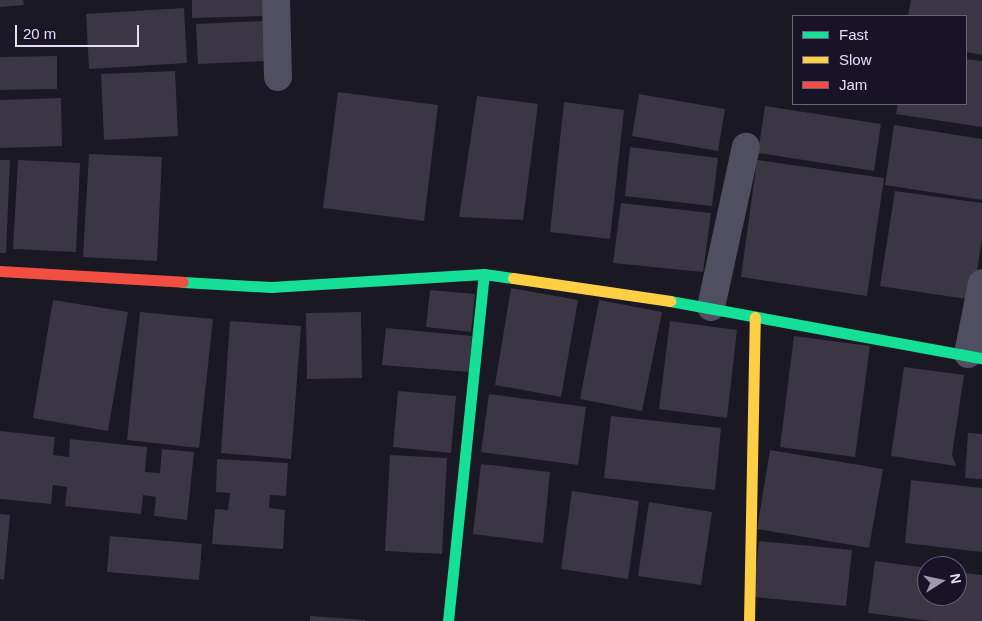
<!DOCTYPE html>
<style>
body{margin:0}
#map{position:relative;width:982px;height:621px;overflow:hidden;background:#1a1822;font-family:Arial,sans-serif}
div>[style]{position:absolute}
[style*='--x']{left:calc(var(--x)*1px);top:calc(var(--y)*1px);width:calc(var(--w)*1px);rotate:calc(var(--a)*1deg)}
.building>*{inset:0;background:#3a3643}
.street>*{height:28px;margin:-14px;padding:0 14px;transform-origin:14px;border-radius:14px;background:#504e61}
.fast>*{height:11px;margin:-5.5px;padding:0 5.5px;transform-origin:5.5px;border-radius:5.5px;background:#16e098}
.slow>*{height:11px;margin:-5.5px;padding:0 5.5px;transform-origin:5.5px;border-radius:5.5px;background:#ffcf43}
.jam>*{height:11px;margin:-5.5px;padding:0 5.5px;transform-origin:5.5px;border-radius:5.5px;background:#f24e42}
span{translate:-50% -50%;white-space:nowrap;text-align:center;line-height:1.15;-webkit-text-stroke:5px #181327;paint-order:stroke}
.legend{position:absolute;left:792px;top:15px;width:175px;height:90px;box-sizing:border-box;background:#181327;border:1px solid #69647c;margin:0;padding:6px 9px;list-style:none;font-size:15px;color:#e3ddfb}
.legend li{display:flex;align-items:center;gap:10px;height:25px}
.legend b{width:25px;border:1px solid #69647c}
.north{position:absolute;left:917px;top:556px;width:50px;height:50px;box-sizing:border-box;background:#181327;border:1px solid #69647c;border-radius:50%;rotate:80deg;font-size:14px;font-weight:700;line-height:20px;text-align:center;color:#e3ddfb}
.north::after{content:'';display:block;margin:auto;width:18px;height:22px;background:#9d98af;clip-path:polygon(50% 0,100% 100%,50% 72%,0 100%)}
.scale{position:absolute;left:15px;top:25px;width:124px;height:22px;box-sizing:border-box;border:2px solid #e3ddfb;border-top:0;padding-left:6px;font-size:15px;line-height:18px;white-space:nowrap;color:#e3ddfb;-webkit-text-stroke:4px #181327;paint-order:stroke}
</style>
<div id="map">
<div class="building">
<i style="clip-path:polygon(0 0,23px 0,24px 5px,0 7px)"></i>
<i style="clip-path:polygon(192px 0,263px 0,263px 16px,192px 18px)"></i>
<i style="clip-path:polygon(911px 0,982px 0,982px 55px,966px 52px,966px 16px,908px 16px)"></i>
<i style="clip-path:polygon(184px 8px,187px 63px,89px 69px,86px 14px)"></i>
<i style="clip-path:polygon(263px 21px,265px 61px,198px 64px,196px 24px)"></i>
<i style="clip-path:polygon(57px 56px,57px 89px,0 90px,0 57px)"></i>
<i style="clip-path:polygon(966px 59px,982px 61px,982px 127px,896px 114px,898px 104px,966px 104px)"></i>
<i style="clip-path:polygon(175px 71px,178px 136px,104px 140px,101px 74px)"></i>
<i style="clip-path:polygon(338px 92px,438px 105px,424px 221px,323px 208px)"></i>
<i style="clip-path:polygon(639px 94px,725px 109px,718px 151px,632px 136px)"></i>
<i style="clip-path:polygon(477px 96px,538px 104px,523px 220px,459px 217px)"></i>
<i style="clip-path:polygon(61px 98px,62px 146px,0 148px,0 100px)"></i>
<i style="clip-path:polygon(564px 102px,624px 110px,610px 239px,550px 232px)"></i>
<i style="clip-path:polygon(765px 106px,881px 124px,874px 171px,758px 153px)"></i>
<i style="clip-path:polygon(894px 125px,982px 139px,982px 200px,885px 185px)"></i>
<i style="clip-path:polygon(630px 147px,718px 158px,712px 206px,625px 196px)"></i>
<i style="clip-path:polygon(89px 154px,162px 157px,157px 261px,83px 257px)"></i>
<i style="clip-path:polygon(0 160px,10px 160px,6px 253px,0 253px)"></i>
<i style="clip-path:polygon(18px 160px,80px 163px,76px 252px,13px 249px)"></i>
<i style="clip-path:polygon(757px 160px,884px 178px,867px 296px,741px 277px)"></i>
<i style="clip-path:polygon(895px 191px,982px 203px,982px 238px,973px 300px,880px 286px)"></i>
<i style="clip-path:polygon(621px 203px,711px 213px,703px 272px,613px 263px)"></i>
<i style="clip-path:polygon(511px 288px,578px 300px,561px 397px,495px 385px)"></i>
<i style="clip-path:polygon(430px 290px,475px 294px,471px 332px,426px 327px)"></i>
<i style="clip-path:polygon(53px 300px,128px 312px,108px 431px,33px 418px)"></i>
<i style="clip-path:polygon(599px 300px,662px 312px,642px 411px,580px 399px)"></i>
<i style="clip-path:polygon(140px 312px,213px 319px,199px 448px,127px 440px)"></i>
<i style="clip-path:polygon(361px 312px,362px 378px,307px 379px,306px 313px)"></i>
<i style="clip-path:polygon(230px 321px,301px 326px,291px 459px,221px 453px)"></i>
<i style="clip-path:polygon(670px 321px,737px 330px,727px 418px,659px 409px)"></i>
<i style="clip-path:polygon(386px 328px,472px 336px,469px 372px,382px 365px)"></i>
<i style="clip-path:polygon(794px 336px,870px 346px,855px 457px,780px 447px)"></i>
<i style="clip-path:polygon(904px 367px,964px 375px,952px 455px,956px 466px,891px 456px)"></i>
<i style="clip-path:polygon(398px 391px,456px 396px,451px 453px,393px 447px)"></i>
<i style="clip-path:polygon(489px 394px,586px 407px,578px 465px,481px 452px)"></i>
<i style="clip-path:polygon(611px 416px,721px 428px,715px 490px,604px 478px)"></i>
<i style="clip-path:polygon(0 431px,55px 437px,53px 455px,69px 457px,70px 439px,147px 447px,145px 472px,160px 473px,162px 449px,194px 452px,187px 520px,154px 516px,156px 497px,143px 495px,141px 514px,65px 506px,67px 487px,53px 485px,51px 504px,0 499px)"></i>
<i style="clip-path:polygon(968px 433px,982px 434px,982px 479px,965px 478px)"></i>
<i style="clip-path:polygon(770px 450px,883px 469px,869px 548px,757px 529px)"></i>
<i style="clip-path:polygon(390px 455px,447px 458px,442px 554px,385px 551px)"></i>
<i style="clip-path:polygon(217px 459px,288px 463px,286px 496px,270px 495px,269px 508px,285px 510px,283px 549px,212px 544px,215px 509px,228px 510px,230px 493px,216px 492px)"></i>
<i style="clip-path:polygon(481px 464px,550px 472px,543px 543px,473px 534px)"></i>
<i style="clip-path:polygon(911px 480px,982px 488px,982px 552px,905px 543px)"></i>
<i style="clip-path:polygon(572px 491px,639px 501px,628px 579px,561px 569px)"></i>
<i style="clip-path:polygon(649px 502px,712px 512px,701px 585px,638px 576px)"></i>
<i style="clip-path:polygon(0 514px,10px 515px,4px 580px,0 579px)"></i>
<i style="clip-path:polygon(110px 536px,202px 544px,199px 580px,107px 572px)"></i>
<i style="clip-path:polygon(759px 541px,852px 550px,846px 606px,753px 597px)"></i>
<i style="clip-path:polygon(875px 561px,927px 568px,927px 596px,957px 596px,957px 572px,982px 575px,982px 621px,930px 621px,868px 613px)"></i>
<i style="clip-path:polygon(310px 616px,365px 620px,365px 621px,310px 621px)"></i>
</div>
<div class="street">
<i style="--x:276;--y:0;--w:77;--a:88.5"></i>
<i style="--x:711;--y:307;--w:164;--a:-77.7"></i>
<i style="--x:968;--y:354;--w:72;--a:-78.8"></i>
</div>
<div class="fast">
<i style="--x:183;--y:282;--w:88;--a:3.3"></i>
<i style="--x:271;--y:287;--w:213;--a:-3.5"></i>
<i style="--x:484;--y:274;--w:29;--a:8"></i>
<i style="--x:670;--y:301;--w:317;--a:10.4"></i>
<i style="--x:448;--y:621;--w:349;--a:-84.1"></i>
</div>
<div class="slow">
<i style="--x:513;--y:278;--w:159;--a:8.3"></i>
<i style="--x:749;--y:621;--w:304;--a:-88.9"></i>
</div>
<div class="jam">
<i style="--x:0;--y:271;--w:183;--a:3.4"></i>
</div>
<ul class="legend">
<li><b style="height:6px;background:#16e098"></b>Fast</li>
<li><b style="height:6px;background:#ffcf43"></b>Slow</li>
<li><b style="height:6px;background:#f24e42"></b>Jam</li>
</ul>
<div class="north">N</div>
<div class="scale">20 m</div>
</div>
